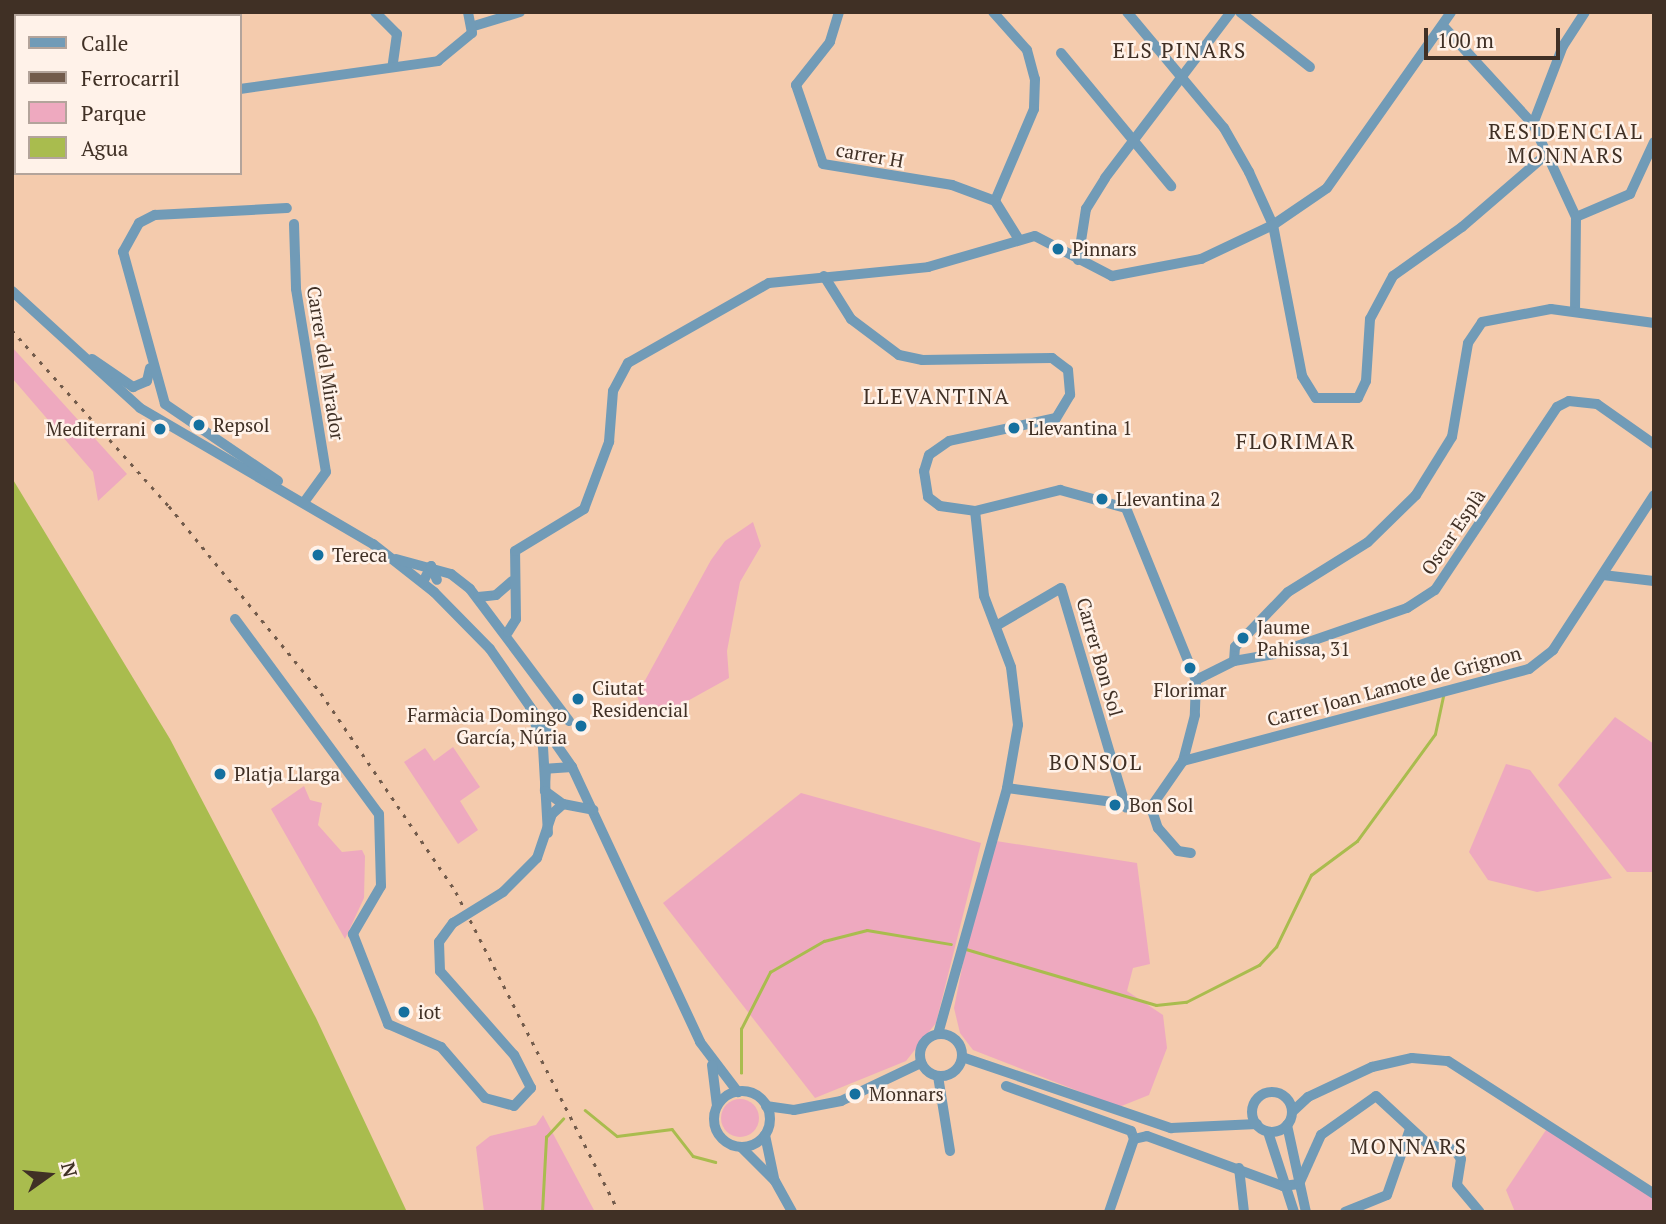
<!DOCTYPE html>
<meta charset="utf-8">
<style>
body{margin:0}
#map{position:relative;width:1666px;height:1224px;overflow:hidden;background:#f4cbad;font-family:"PT Serif",serif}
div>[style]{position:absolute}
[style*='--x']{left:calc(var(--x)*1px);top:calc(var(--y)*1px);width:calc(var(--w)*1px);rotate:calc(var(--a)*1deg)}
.green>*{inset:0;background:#eea9bf}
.round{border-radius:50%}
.water>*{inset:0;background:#a9bc4e}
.stream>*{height:2.5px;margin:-1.25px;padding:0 1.25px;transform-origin:1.25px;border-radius:1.25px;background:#a9bc4e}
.minor>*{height:10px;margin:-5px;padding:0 5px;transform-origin:5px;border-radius:5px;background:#719bb7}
.minor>.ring{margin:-5px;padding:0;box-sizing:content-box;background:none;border:10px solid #719bb7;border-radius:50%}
.rail>*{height:2.5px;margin-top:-1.25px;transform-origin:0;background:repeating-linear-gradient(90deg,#725b4b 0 3.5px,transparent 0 10.5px)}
.minor-bridge>*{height:10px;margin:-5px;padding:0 5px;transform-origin:5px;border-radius:5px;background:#719bb7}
.dots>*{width:19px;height:19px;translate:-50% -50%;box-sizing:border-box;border:4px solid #fff2e9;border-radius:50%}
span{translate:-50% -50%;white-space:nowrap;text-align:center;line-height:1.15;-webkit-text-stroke:5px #fff2e9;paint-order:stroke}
.street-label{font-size:19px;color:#403025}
.poi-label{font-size:19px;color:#403025}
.left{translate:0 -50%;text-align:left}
.right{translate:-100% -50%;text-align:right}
.neighbourhood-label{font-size:21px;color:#403025;letter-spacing:2px}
.frame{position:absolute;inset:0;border:14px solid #403025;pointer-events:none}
.legend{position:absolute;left:14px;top:14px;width:228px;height:161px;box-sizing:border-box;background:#fff2e9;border:2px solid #b3a49b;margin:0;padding:9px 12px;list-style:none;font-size:21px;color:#403025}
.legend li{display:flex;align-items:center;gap:14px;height:35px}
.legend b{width:35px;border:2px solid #b3a49b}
.north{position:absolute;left:14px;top:1140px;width:70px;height:70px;-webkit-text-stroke:5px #fff2e9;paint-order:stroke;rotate:75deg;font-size:19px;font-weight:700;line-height:28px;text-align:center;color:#403025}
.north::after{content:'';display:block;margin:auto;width:24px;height:32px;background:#403025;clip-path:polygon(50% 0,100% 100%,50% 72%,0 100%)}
.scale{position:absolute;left:1424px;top:28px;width:136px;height:32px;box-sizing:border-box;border:4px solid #403025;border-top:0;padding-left:9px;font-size:21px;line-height:24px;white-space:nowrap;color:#403025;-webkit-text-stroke:5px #fff2e9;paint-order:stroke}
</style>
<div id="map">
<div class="green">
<i style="clip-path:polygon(12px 12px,106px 12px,16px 16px,12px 71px)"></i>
<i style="clip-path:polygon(12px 347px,127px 474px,98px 501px,93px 472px,12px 378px)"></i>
<i style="clip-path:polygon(753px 522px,761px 546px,740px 582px,727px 651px,729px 678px,655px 719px,643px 715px,637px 695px,711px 560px,725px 541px)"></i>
<i style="clip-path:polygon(1615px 717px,1654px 744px,1654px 872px,1627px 872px,1558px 785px)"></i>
<i style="clip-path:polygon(453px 747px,480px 787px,460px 801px,478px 830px,458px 844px,404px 762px,425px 748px,434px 761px)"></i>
<i style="clip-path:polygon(1506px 764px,1530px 770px,1612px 878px,1537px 892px,1488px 880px,1469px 852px)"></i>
<i style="clip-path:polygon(304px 786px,310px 800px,322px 803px,318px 825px,342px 852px,362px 850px,365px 856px,364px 898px,345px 939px,271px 809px)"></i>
<i style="clip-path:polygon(801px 793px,981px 843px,936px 1023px,906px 1061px,815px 1098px,663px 903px)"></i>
<i style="clip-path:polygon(996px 841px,1137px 863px,1150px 964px,1133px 968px,1127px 991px,1163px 1015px,1167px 1048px,1149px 1095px,1119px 1107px,973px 1050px,960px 1033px,954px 1008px,964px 958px)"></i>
<i class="round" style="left:721px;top:1099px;width:38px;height:38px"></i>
<i style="clip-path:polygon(543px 1115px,595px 1212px,484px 1212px,476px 1147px,490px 1136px,536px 1125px)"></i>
<i style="clip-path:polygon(1550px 1124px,1654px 1194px,1654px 1212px,1515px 1212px,1506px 1190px)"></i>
</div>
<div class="water">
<i style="clip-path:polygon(12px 478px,170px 739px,316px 1018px,407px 1212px,12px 1212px)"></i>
</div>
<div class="stream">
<i style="--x:12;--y:84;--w:4;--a:0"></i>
<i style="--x:966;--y:949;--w:198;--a:16.4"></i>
<i style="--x:1156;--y:1005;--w:30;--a:-6"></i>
<i style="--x:1186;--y:1002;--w:82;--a:-26.9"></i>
<i style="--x:1259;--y:965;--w:25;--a:-47"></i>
<i style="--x:1276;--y:947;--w:80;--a:-64.1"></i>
<i style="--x:1311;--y:875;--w:57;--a:-36.5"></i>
<i style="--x:1357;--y:841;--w:132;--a:-53.9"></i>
<i style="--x:1435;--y:734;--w:40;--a:-78"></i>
<i style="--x:741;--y:1073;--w:44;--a:-90"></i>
<i style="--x:741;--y:1029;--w:64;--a:-63"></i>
<i style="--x:770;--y:972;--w:62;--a:-29.9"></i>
<i style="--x:824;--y:941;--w:44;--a:-14.3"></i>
<i style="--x:867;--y:930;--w:85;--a:9.5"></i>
<i style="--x:585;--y:1110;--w:41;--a:39.1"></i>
<i style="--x:617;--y:1136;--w:55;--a:-7.3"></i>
<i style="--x:672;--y:1129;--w:34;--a:52"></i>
<i style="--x:693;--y:1156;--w:23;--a:15"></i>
<i style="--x:542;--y:1212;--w:75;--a:-86.9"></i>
<i style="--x:546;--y:1137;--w:25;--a:-47"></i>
</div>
<div class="minor">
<i style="--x:375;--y:12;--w:31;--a:45"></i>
<i style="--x:397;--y:34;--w:30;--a:98"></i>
<i style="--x:839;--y:12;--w:31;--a:107"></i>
<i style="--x:830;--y:42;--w:55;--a:128.3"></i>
<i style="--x:796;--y:85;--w:83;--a:71.1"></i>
<i style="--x:823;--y:164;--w:131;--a:9.2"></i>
<i style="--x:952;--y:185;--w:46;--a:20.4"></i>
<i style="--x:993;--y:12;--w:51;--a:48.2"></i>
<i style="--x:1027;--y:50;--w:30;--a:75"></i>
<i style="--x:1035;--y:79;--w:30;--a:92"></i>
<i style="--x:1034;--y:109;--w:100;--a:113"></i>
<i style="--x:995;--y:201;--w:44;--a:58.1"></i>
<i style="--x:1127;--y:12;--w:151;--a:50.1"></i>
<i style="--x:1224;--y:128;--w:51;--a:60.4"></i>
<i style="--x:1249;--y:172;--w:58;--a:65.6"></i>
<i style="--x:1273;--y:225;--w:154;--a:79.1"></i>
<i style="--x:1302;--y:376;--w:26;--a:58"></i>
<i style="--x:1316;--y:398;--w:42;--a:0"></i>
<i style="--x:1358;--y:398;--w:19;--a:-65"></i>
<i style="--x:1366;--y:381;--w:62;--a:-86.3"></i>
<i style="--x:1370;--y:319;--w:49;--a:-61.9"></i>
<i style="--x:1393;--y:276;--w:85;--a:-35.4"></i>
<i style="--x:1462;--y:227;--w:112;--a:-40.7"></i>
<i style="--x:1240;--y:12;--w:89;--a:38.2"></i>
<i style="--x:111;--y:16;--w:4;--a:-76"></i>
<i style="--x:474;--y:26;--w:48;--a:-16.9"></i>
<i style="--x:1444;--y:27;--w:132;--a:47.5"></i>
<i style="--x:1533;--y:124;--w:102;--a:65.2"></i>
<i style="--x:1576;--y:217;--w:93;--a:90.6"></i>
<i style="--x:1061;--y:53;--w:173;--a:50.4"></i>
<i style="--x:12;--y:77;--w:4;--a:0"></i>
<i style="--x:240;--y:89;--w:200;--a:-8"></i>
<i style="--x:438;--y:61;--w:44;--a:-39.5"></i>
<i style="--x:472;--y:33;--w:21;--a:-101"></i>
<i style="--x:1533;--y:124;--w:84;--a:-69"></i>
<i style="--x:1563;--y:46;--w:40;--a:-57.1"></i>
<i style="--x:1576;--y:217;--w:59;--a:-23.1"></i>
<i style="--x:1630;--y:194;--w:57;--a:-65.2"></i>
<i style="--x:294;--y:224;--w:65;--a:88.2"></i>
<i style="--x:296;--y:289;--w:185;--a:80.7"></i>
<i style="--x:326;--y:472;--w:36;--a:126"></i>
<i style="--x:1078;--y:260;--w:52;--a:-81.1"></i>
<i style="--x:1086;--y:209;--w:36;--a:-58"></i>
<i style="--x:1105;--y:178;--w:208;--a:-52.8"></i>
<i style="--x:824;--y:276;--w:51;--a:57.9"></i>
<i style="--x:851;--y:319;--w:60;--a:36.9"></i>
<i style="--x:899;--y:355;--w:24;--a:12"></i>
<i style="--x:922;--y:360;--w:130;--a:-0.9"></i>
<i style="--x:1052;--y:358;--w:20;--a:37"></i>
<i style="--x:1068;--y:370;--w:25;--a:85"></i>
<i style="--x:1070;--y:395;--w:27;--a:121"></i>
<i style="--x:1056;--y:418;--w:109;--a:167.9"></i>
<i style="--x:949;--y:441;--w:24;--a:145"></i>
<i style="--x:929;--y:455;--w:17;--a:107"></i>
<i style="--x:924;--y:471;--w:26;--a:81"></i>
<i style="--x:928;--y:497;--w:15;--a:37"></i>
<i style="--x:940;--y:506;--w:35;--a:8"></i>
<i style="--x:975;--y:511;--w:88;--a:-13.9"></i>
<i style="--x:1060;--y:490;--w:68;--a:15.3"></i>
<i style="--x:1126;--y:508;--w:186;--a:67.9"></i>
<i style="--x:1196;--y:680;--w:35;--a:92"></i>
<i style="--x:1195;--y:715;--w:48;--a:104.6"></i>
<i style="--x:1183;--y:761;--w:56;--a:124.8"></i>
<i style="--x:1151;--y:807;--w:145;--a:-172.5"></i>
<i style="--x:12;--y:291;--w:173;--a:42.4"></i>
<i style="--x:140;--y:408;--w:270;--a:30.3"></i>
<i style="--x:373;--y:544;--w:78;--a:38.2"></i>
<i style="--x:434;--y:592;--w:80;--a:45.5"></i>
<i style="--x:490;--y:649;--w:144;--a:55.2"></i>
<i style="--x:572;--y:767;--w:303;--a:65"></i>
<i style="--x:700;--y:1042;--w:63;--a:52.8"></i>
<i style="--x:92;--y:359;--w:50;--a:34.3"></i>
<i style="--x:133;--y:387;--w:15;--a:-23"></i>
<i style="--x:147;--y:381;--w:13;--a:-77"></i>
<i style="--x:278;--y:481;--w:137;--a:-145.7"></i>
<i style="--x:165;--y:404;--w:158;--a:-105.4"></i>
<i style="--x:123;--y:252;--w:33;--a:-61"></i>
<i style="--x:139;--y:223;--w:18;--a:-27"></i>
<i style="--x:155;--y:215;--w:132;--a:-3"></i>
<i style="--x:396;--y:559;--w:57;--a:15.3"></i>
<i style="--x:451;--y:574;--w:24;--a:38"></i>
<i style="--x:470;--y:589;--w:165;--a:53.1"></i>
<i style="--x:1603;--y:575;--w:51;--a:6.7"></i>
<i style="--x:423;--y:582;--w:18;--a:-63"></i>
<i style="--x:431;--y:566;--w:15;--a:67"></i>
<i style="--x:478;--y:597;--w:18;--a:-6"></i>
<i style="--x:496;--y:595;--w:21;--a:-41"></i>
<i style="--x:235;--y:619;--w:242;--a:53.6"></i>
<i style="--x:379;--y:814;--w:72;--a:88.4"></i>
<i style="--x:381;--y:886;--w:56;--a:120.3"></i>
<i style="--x:353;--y:934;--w:97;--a:68.7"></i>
<i style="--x:388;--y:1024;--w:58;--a:23.5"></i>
<i style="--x:441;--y:1047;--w:67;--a:49.2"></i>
<i style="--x:485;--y:1098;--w:30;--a:15"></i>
<i style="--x:514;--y:1106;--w:25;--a:-47"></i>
<i style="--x:531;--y:1088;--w:37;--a:-117"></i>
<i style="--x:514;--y:1055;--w:112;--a:-131.4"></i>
<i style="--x:440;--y:971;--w:29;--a:-92"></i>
<i style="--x:439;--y:942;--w:24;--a:-54"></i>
<i style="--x:996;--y:626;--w:75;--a:-30.3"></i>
<i style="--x:1061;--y:588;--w:229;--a:73.5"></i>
<i style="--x:508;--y:632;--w:15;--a:-58"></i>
<i style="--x:516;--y:619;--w:68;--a:-90.8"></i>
<i style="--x:515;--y:551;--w:81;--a:-31.3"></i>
<i style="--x:584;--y:509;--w:72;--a:-69.5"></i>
<i style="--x:609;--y:442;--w:51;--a:-85.5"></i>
<i style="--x:613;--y:391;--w:32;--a:-62"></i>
<i style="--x:628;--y:363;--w:162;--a:-29.6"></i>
<i style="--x:769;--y:283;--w:160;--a:-5.7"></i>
<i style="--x:928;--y:267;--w:111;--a:-16.2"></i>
<i style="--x:1035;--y:236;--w:87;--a:27.5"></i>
<i style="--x:1112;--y:276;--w:91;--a:-10.8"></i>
<i style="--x:1201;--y:259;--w:80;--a:-25.3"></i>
<i style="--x:1273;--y:225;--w:65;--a:-34.4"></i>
<i style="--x:1327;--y:188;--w:215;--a:-54.8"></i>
<i style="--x:1234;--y:661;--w:14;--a:-86"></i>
<i style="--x:1235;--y:647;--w:76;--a:-46.1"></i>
<i style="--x:1288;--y:592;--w:94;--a:-32"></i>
<i style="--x:1368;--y:542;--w:67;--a:-44.4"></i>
<i style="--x:1416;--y:495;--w:68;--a:-58.2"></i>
<i style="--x:1452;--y:437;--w:95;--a:-80.3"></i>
<i style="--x:1468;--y:343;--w:25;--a:-56"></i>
<i style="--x:1482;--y:322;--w:70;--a:-10.7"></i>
<i style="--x:1551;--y:309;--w:104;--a:7.7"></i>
<i style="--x:1196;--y:680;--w:42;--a:-26.6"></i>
<i style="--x:1234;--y:661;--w:41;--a:-9.9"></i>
<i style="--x:1274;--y:654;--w:141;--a:-19.1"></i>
<i style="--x:1407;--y:608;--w:33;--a:-33"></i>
<i style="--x:1435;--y:590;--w:220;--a:-56.3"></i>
<i style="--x:1557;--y:407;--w:13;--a:-27"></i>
<i style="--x:1569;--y:401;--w:28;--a:6"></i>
<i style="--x:1597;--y:404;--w:70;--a:35.1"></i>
<i style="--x:530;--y:707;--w:42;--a:72"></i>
<i style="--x:543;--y:747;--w:86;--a:86.7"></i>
<i style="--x:1183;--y:761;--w:358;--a:-14.9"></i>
<i style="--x:1529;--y:669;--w:31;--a:-38"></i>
<i style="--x:1553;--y:650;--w:185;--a:-56.9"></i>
<i style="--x:572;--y:767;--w:26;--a:176"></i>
<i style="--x:546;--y:769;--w:22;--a:93"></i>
<i style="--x:545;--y:791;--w:22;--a:36"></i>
<i style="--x:563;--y:804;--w:31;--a:11"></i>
<i style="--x:1151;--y:807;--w:22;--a:72"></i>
<i style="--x:1158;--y:828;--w:30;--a:49"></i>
<i style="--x:1178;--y:851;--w:13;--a:9"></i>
<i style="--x:503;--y:892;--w:48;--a:-45"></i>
<i style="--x:537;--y:858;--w:46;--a:-71.2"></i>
<i style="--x:552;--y:814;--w:15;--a:-42"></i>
<i style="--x:938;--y:1034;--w:255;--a:-74.3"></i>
<i style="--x:1007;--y:788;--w:64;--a:-80.1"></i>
<i style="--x:1018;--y:725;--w:58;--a:-96.9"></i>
<i style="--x:1011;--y:667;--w:76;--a:-110.8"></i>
<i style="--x:984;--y:596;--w:85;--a:-96"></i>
<i class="ring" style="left:920px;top:1034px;width:32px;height:32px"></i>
<i style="--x:962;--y:1057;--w:221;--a:18.8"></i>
<i style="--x:1171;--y:1128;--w:86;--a:-2.7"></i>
<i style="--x:712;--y:1065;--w:41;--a:83"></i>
<i style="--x:938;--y:1076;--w:76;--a:80.9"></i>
<i style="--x:1006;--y:1086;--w:133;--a:19.8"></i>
<i style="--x:1131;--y:1131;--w:9;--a:69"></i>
<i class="ring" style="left:714px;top:1091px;width:46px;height:46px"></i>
<i class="ring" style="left:1252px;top:1092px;width:30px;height:30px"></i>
<i style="--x:766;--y:1106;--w:28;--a:8"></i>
<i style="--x:794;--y:1110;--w:48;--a:-10.8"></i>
<i style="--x:841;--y:1101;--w:89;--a:-25.4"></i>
<i style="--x:1292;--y:1112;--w:22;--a:-43"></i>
<i style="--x:1308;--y:1097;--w:71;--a:-25.1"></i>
<i style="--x:1372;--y:1067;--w:41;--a:-12.7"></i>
<i style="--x:1412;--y:1058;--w:36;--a:5"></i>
<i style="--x:1448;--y:1061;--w:245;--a:32.8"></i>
<i style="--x:1287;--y:1125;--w:89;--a:77.7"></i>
<i style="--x:1268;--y:1132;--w:84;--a:72"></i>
<i style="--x:765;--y:1135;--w:44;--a:78.2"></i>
<i style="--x:1134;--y:1139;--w:13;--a:-13"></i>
<i style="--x:1147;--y:1136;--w:145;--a:20.2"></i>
<i style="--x:1283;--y:1186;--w:16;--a:-7"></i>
<i style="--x:1299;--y:1184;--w:54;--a:-65.8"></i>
<i style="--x:1321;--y:1135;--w:67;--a:-35.3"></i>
<i style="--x:1376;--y:1096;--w:72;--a:42.8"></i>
<i style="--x:1429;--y:1145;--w:25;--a:9"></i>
<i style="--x:1454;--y:1149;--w:12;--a:55"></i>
<i style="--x:1461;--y:1159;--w:26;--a:99"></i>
<i style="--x:1457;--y:1185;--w:35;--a:50"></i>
<i style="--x:741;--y:1147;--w:48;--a:45"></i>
<i style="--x:775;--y:1181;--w:35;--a:61"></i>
<i style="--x:1239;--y:1168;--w:44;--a:83.5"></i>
<i style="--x:1109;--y:1212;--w:77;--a:-71.1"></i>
<i style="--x:1345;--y:1212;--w:45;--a:-22"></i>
<i style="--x:1387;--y:1195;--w:70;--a:-70.8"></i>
</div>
<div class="rail">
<i style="--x:12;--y:330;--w:236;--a:48.3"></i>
<i style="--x:169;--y:506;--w:241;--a:50.9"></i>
<i style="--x:321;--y:693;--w:240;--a:55.8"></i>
<i style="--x:456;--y:892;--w:359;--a:63"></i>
</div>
<div class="minor-bridge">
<i style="--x:453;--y:923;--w:59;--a:-31.8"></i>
</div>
<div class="dots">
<i style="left:1058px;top:249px;background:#15709f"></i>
<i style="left:199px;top:425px;background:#15709f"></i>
<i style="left:1014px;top:428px;background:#15709f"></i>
<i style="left:160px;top:429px;background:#15709f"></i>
<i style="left:1102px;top:499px;background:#15709f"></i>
<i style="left:318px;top:555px;background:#15709f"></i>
<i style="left:1243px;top:638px;background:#15709f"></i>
<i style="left:1190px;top:668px;background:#15709f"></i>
<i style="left:578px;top:699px;background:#15709f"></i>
<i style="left:581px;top:726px;background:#15709f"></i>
<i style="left:220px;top:774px;background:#15709f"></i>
<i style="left:1115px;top:805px;background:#15709f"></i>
<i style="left:404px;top:1012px;background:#15709f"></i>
<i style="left:855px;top:1094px;background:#15709f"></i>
</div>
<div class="street-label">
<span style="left:870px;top:155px;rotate:10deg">carrer H</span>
<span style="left:326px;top:363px;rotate:81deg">Carrer del Mirador</span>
<span style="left:1453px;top:532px;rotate:-56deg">Oscar Esplà</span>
<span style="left:1100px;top:657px;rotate:74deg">Carrer Bon Sol</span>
<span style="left:1394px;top:686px;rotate:-15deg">Carrer Joan Lamote de Grignon</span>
</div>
<div class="poi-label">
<span class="left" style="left:1072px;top:249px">Pinnars</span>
<span class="left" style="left:213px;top:425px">Repsol</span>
<span class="left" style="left:1028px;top:428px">Llevantina 1</span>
<span class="right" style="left:146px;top:429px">Mediterrani</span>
<span class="left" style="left:1116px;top:499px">Llevantina 2</span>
<span class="left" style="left:332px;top:555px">Tereca</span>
<span class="left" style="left:1257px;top:638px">Jaume<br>Pahissa, 31</span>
<span class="left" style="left:592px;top:699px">Ciutat<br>Residencial</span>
<span style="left:1190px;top:690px">Florimar</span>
<span class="right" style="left:567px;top:726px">Farmàcia Domingo<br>García, Núria</span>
<span class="left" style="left:234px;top:774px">Platja Llarga</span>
<span class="left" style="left:1129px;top:805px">Bon Sol</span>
<span class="left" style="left:418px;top:1012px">iot</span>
<span class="left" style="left:869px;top:1094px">Monnars</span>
</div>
<div class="neighbourhood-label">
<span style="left:1180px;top:50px">ELS PINARS</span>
<span style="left:1566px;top:143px">RESIDENCIAL<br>MONNARS</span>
<span style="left:937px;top:396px">LLEVANTINA</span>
<span style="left:1296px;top:441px">FLORIMAR</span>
<span style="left:1096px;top:762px">BONSOL</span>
<span style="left:1409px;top:1146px">MONNARS</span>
</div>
<div class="frame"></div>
<ul class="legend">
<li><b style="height:9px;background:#719bb7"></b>Calle</li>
<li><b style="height:9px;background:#725b4b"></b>Ferrocarril</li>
<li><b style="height:19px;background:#eea9bf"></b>Parque</li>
<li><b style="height:19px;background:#a9bc4e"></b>Agua</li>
</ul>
<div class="north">N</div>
<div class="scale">100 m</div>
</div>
